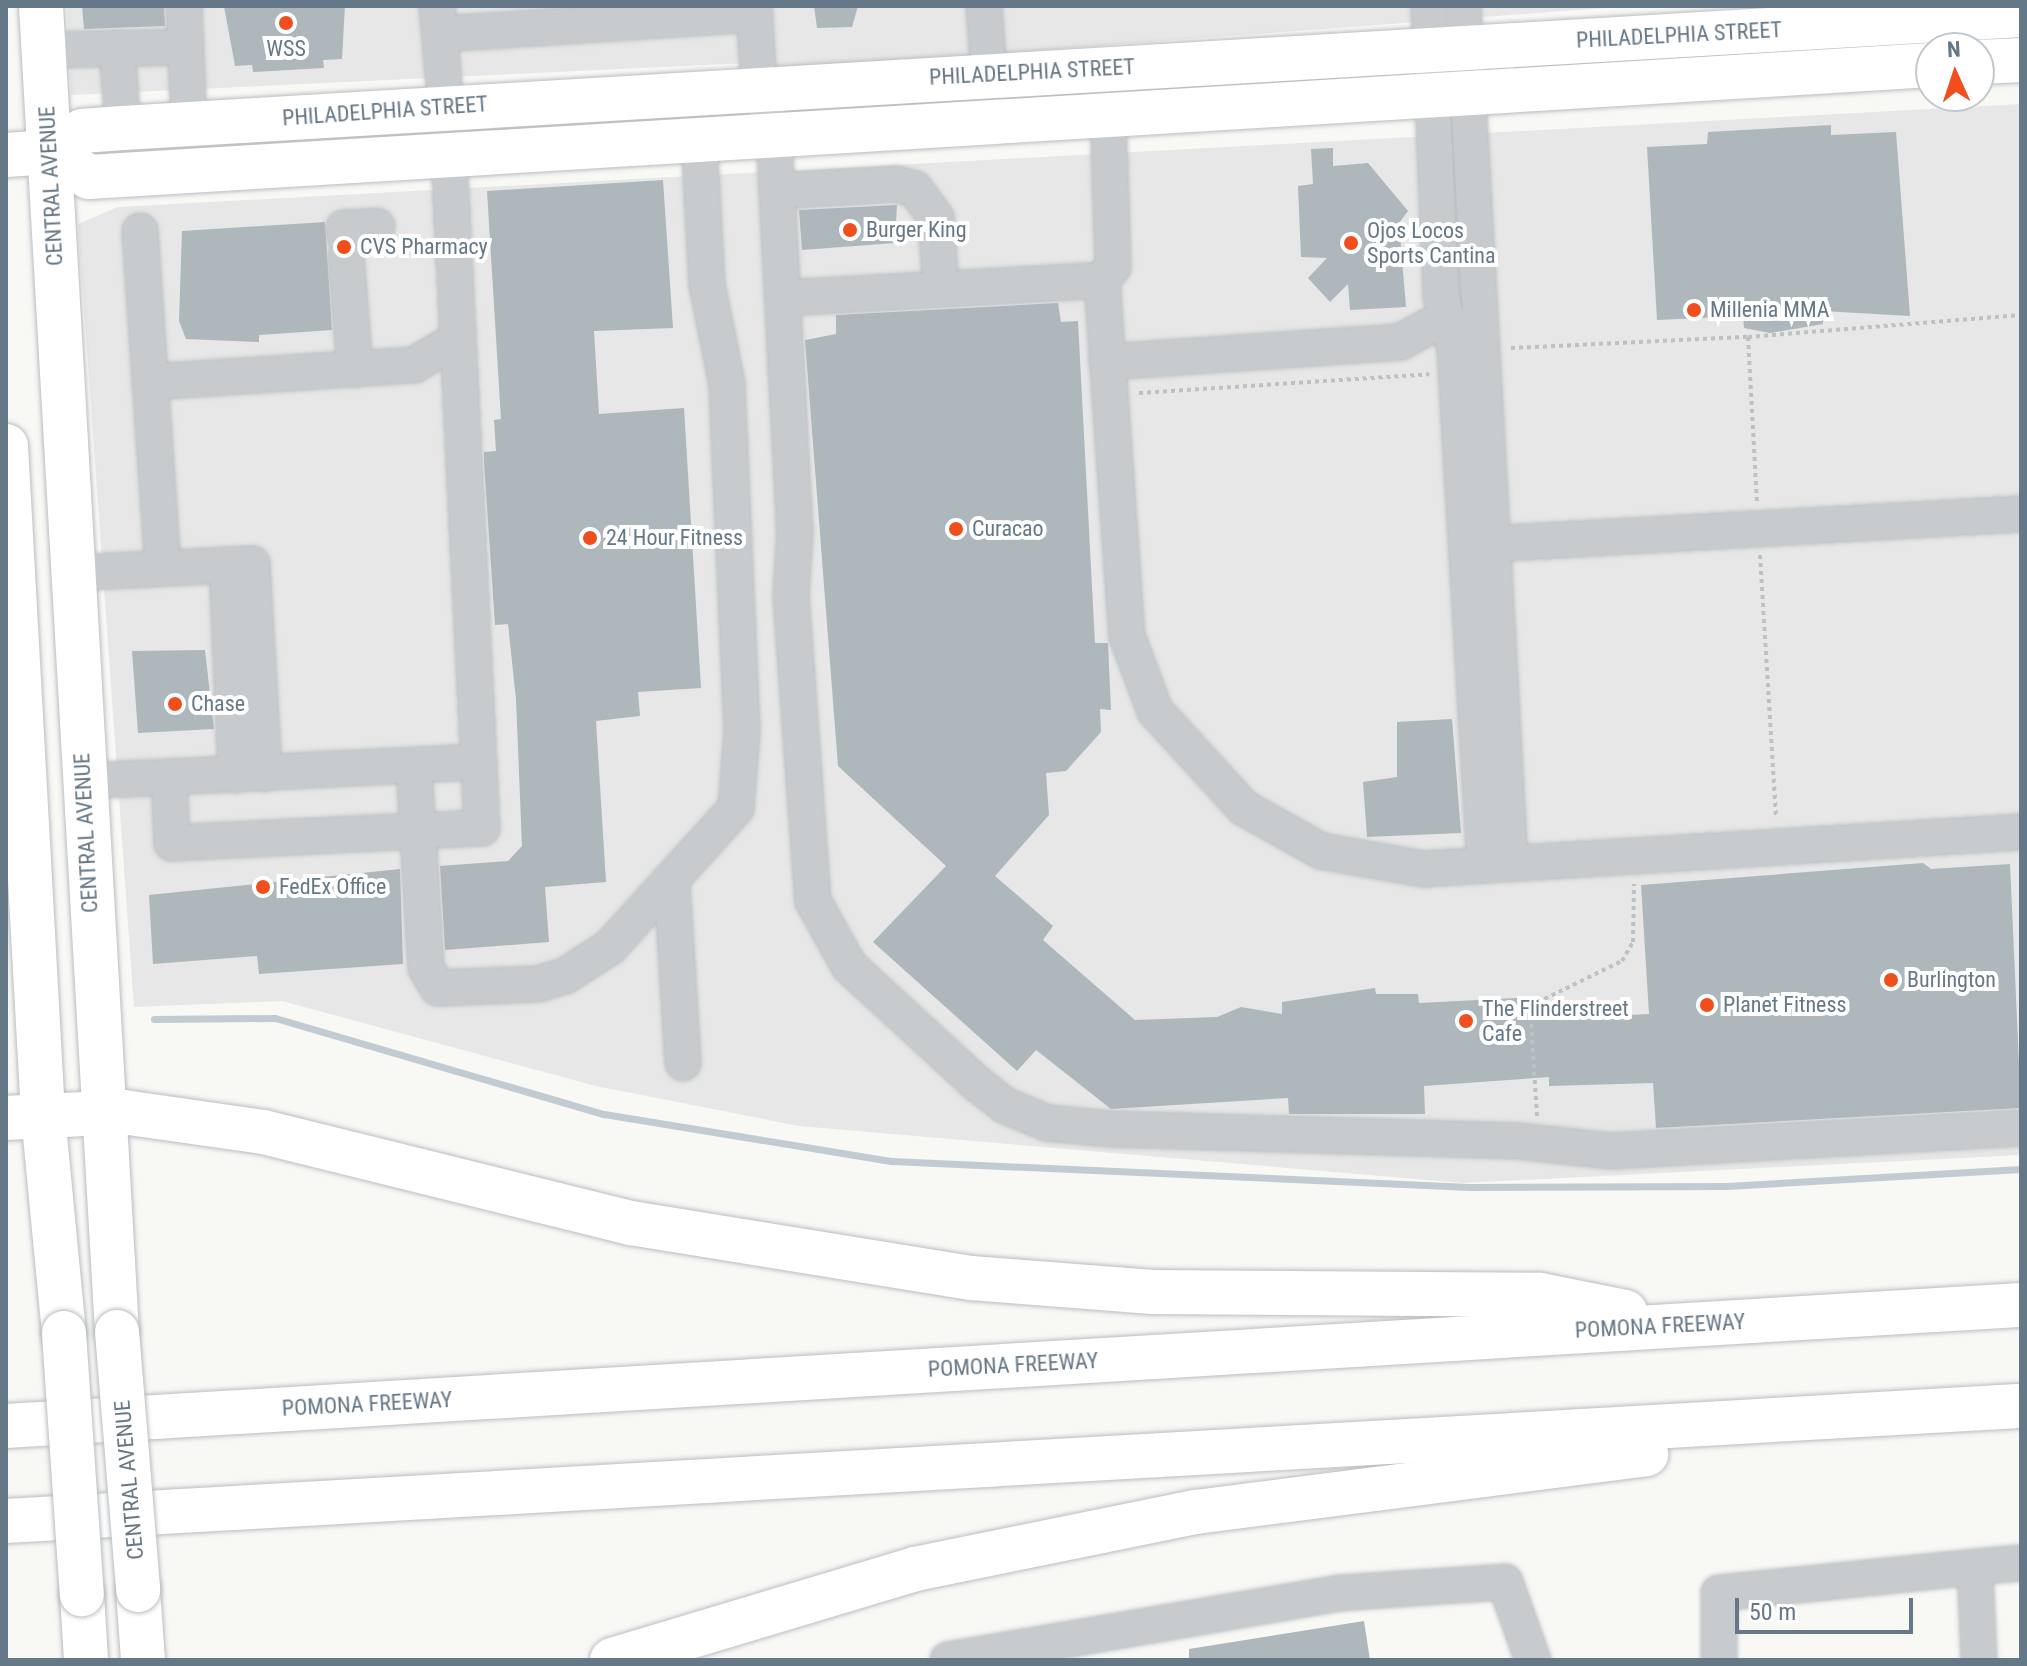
<!DOCTYPE html>
<style>
body{margin:0}
#map{position:relative;width:2027px;height:1666px;overflow:hidden;background:#f8f8f5;font-family:"Roboto Condensed",sans-serif}
div>[style]{position:absolute}
[style*='--x']{left:calc(var(--x)*1px);top:calc(var(--y)*1px);width:calc(var(--w)*1px);rotate:calc(var(--a)*1deg)}
.built>*{inset:0;background:#e6e7e6}
.stream>*{height:7px;margin:-3.5px;padding:0 3.5px;transform-origin:3.5px;border-radius:3.5px;background:#c0ccd1}
.building>*{inset:0;background:#aeb7bc}
.path>*{height:4px;margin-top:-2px;transform-origin:0;background:repeating-linear-gradient(90deg,#bec1c3 0 4px,transparent 0 8px)}
.roads{filter:drop-shadow(0 0 2px #babec2) drop-shadow(0 0 2px #babec2)}
.minor>*{height:34px;margin:-17px;padding:0 17px;transform-origin:17px;border-radius:17px;background:#c7cbce}
.major>*{height:44px;margin:-22px;padding:0 22px;transform-origin:22px;border-radius:22px;background:#fff}
.highway>*{height:44px;margin:-22px;padding:0 22px;transform-origin:22px;border-radius:22px;background:#fff}
.bridges{filter:drop-shadow(0 0 2px #babec2) drop-shadow(0 0 2px #babec2)}
.major-bridge>*{height:44px;margin:-22px;padding:0 22px;transform-origin:22px;border-radius:22px;background:#fff}
.dots>*{width:22px;height:22px;translate:-50% -50%;box-sizing:border-box;border:4px solid #fff;border-radius:50%}
span{translate:-50% -50%;white-space:nowrap;text-align:center;line-height:1.15;-webkit-text-stroke:8px #fff;paint-order:stroke}
.street-label{font-size:22px;color:#657888}
.poi-label{font-size:22px;color:#657888}
.left{translate:0 -50%;text-align:left}
.frame{position:absolute;inset:0;border:8px solid #657888;pointer-events:none}
.north{position:absolute;left:1915px;top:32px;width:80px;height:80px;box-sizing:border-box;background:#fff;border:2px solid #c1c9cf;border-radius:50%;rotate:357deg;font-size:22px;font-weight:700;line-height:32px;text-align:center;color:#657888}
.north::after{content:'';display:block;margin:auto;width:28px;height:36px;background:#f04e1c;clip-path:polygon(50% 0,100% 100%,50% 72%,0 100%)}
.scale{position:absolute;left:1735px;top:1598px;width:178px;height:36px;box-sizing:border-box;border:4px solid #657888;border-top:0;padding-left:10px;font-size:24px;line-height:28px;white-space:nowrap;color:#657888;-webkit-text-stroke:6px #fff;paint-order:stroke}
</style>
<div id="map">
<div class="built">
<i style="clip-path:polygon(67px 6px,762px 6px,767px 62px,71px 95px)"></i>
<i style="clip-path:polygon(771px 6px,1631px 6px,774px 70px)"></i>
<i style="clip-path:polygon(2021px 104px,2021px 1155px,1463px 1183px,799px 1126px,596px 1086px,282px 1001px,134px 1007px,78px 224px,118px 207px)"></i>
</div>
<div class="stream">
<i style="--x:154;--y:1019;--w:121;--a:-0.5"></i>
<i style="--x:275;--y:1018;--w:343;--a:16.3"></i>
<i style="--x:604;--y:1114;--w:292;--a:9.3"></i>
<i style="--x:892;--y:1161;--w:578;--a:2.58"></i>
<i style="--x:1469;--y:1187;--w:258;--a:-0.2"></i>
<i style="--x:1727;--y:1186;--w:294;--a:-3.3"></i>
</div>
<div class="building">
<i style="clip-path:polygon(82px 6px,164px 6px,165px 26px,84px 29px)"></i>
<i style="clip-path:polygon(224px 6px,345px 6px,342px 59px,323px 60px,324px 68px,253px 72px,252px 65px,235px 66px)"></i>
<i style="clip-path:polygon(814px 6px,858px 6px,852px 27px,817px 28px)"></i>
<i style="clip-path:polygon(1831px 125px,1831px 135px,1896px 132px,1910px 316px,1823px 311px,1823px 324px,1770px 333px,1744px 328px,1743px 316px,1657px 320px,1647px 147px,1707px 144px,1708px 132px)"></i>
<i style="clip-path:polygon(1333px 148px,1333px 166px,1368px 163px,1408px 211px,1399px 223px,1406px 307px,1350px 310px,1348px 284px,1330px 302px,1308px 278px,1327px 258px,1301px 257px,1298px 186px,1313px 184px,1311px 149px)"></i>
<i style="clip-path:polygon(663px 180px,673px 328px,594px 331px,599px 414px,684px 408px,701px 688px,638px 692px,640px 716px,596px 721px,606px 882px,545px 887px,549px 942px,445px 950px,440px 866px,508px 861px,522px 846px,516px 699px,508px 624px,495px 625px,484px 462px,484px 452px,496px 451px,494px 420px,501px 419px,487px 191px)"></i>
<i style="clip-path:polygon(897px 205px,895px 243px,802px 250px,799px 210px)"></i>
<i style="clip-path:polygon(325px 222px,332px 330px,259px 335px,259px 342px,186px 339px,179px 321px,182px 231px)"></i>
<i style="clip-path:polygon(1058px 303px,1061px 322px,1078px 321px,1095px 643px,1108px 643px,1111px 710px,1100px 709px,1101px 732px,1066px 771px,1046px 773px,1049px 815px,995px 876px,1053px 926px,1043px 940px,1135px 1020px,1217px 1017px,1241px 1007px,1282px 1014px,1282px 1002px,1375px 988px,1376px 994px,1418px 994px,1419px 1003px,1517px 998px,1518px 1011px,1582px 1005px,1585px 1017px,1649px 1014px,1641px 885px,1923px 863px,1931px 869px,2010px 864px,2021px 1108px,1656px 1128px,1653px 1083px,1549px 1086px,1549px 1077px,1424px 1086px,1425px 1114px,1289px 1114px,1288px 1098px,1111px 1109px,1036px 1050px,1017px 1071px,873px 942px,946px 866px,838px 766px,805px 340px,836px 334px,836px 315px)"></i>
<i style="clip-path:polygon(205px 650px,214px 729px,138px 733px,132px 651px)"></i>
<i style="clip-path:polygon(1452px 719px,1461px 833px,1367px 837px,1363px 782px,1397px 777px,1397px 722px)"></i>
<i style="clip-path:polygon(400px 869px,403px 964px,259px 974px,257px 956px,153px 964px,149px 895px)"></i>
<i style="clip-path:polygon(1364px 1621px,1370px 1660px,1189px 1660px,1189px 1649px)"></i>
</div>
<div class="path">
<i style="--x:1748;--y:337;--w:274;--a:-4.6"></i>
<i style="--x:1511;--y:348;--w:237;--a:-2.7"></i>
<i style="--x:1748;--y:337;--w:166;--a:86.9"></i>
<i style="--x:1139;--y:393;--w:291;--a:-3.7"></i>
<i style="--x:1760;--y:555;--w:263;--a:86.5"></i>
<i style="--x:1537;--y:1116;--w:110;--a:-93.6"></i>
<i style="--x:1530;--y:1006;--w:102;--a:-26.1"></i>
<i style="--x:1622;--y:961;--w:22;--a:-60"></i>
<i style="--x:1633;--y:942;--w:58;--a:-89"></i>
</div>
<div class="roads">
<div class="minor">
<i style="--x:184;--y:6;--w:117;--a:87.6"></i>
<i style="--x:437;--y:6;--w:101;--a:84.9"></i>
<i style="--x:754;--y:6;--w:81;--a:86.5"></i>
<i style="--x:759;--y:87;--w:50;--a:72.6"></i>
<i style="--x:774;--y:135;--w:396;--a:87"></i>
<i style="--x:795;--y:530;--w:66;--a:93.5"></i>
<i style="--x:791;--y:596;--w:306;--a:85.9"></i>
<i style="--x:813;--y:901;--w:74;--a:61"></i>
<i style="--x:849;--y:966;--w:171;--a:42.6"></i>
<i style="--x:975;--y:1082;--w:37;--a:38"></i>
<i style="--x:1004;--y:1105;--w:47;--a:22.7"></i>
<i style="--x:1047;--y:1123;--w:64;--a:5.4"></i>
<i style="--x:1111;--y:1129;--w:407;--a:1.7"></i>
<i style="--x:1518;--y:1141;--w:94;--a:6.1"></i>
<i style="--x:1611;--y:1151;--w:411;--a:-3.2"></i>
<i style="--x:984;--y:6;--w:68;--a:85.8"></i>
<i style="--x:1429;--y:6;--w:290;--a:87.6"></i>
<i style="--x:1441;--y:296;--w:55;--a:75.2"></i>
<i style="--x:1455;--y:349;--w:517;--a:86.67"></i>
<i style="--x:1463;--y:6;--w:859;--a:86.86"></i>
<i style="--x:440;--y:34;--w:315;--a:-3.6"></i>
<i style="--x:117;--y:48;--w:80;--a:85.7"></i>
<i style="--x:44;--y:50;--w:141;--a:-1.2"></i>
<i style="--x:1108;--y:113;--w:154;--a:88.1"></i>
<i style="--x:1113;--y:267;--w:17;--a:130"></i>
<i style="--x:1102;--y:280;--w:357;--a:86"></i>
<i style="--x:1127;--y:636;--w:80;--a:69.5"></i>
<i style="--x:1155;--y:711;--w:132;--a:47.5"></i>
<i style="--x:1244;--y:808;--w:88;--a:29.2"></i>
<i style="--x:1321;--y:851;--w:104;--a:10"></i>
<i style="--x:1423;--y:869;--w:599;--a:-3.54"></i>
<i style="--x:777;--y:191;--w:119;--a:-3.4"></i>
<i style="--x:896;--y:184;--w:20;--a:15"></i>
<i style="--x:915;--y:189;--w:36;--a:54"></i>
<i style="--x:936;--y:218;--w:71;--a:86"></i>
<i style="--x:140;--y:231;--w:338;--a:86.1"></i>
<i style="--x:345;--y:237;--w:9;--a:-96"></i>
<i style="--x:344;--y:228;--w:33;--a:-3"></i>
<i style="--x:346;--y:257;--w:113;--a:85.4"></i>
<i style="--x:784;--y:298;--w:319;--a:-3.2"></i>
<i style="--x:1107;--y:362;--w:294;--a:-3.9"></i>
<i style="--x:1400;--y:342;--w:52;--a:-28.5"></i>
<i style="--x:150;--y:382;--w:265;--a:-3.7"></i>
<i style="--x:414;--y:365;--w:51;--a:-30.6"></i>
<i style="--x:1471;--y:545;--w:551;--a:-3.23"></i>
<i style="--x:227;--y:565;--w:210;--a:87.5"></i>
<i style="--x:72;--y:573;--w:180;--a:-2.9"></i>
<i style="--x:252;--y:564;--w:210;--a:86.7"></i>
<i style="--x:414;--y:766;--w:202;--a:86.6"></i>
<i style="--x:426;--y:968;--w:23;--a:59"></i>
<i style="--x:438;--y:988;--w:100;--a:-2.3"></i>
<i style="--x:538;--y:984;--w:28;--a:-17"></i>
<i style="--x:565;--y:976;--w:54;--a:-32.8"></i>
<i style="--x:610;--y:947;--w:188;--a:-47.8"></i>
<i style="--x:736;--y:808;--w:77;--a:-85.5"></i>
<i style="--x:742;--y:731;--w:347;--a:-92.5"></i>
<i style="--x:727;--y:384;--w:101;--a:-101.4"></i>
<i style="--x:707;--y:285;--w:146;--a:-93.1"></i>
<i style="--x:169;--y:777;--w:310;--a:-2.8"></i>
<i style="--x:83;--y:781;--w:86;--a:-2.7"></i>
<i style="--x:169;--y:777;--w:66;--a:87.4"></i>
<i style="--x:172;--y:843;--w:310;--a:-2.8"></i>
<i style="--x:482;--y:828;--w:675;--a:-92.8"></i>
<i style="--x:672;--y:883;--w:180;--a:86.5"></i>
<i style="--x:948;--y:1660;--w:397;--a:-9.7"></i>
<i style="--x:1339;--y:1593;--w:166;--a:-3.8"></i>
<i style="--x:1505;--y:1582;--w:83;--a:70.3"></i>
<i style="--x:1719;--y:1660;--w:67;--a:-90"></i>
<i style="--x:1719;--y:1593;--w:257;--a:-5.8"></i>
<i style="--x:1979;--y:1660;--w:93;--a:-92.5"></i>
<i style="--x:1975;--y:1567;--w:46;--a:-5"></i>
</div>
<div class="major">
<i style="--x:41;--y:6;--w:1328;--a:86.72"></i>
<i style="--x:1979;--y:62;--w:42;--a:-2.7"></i>
<i style="--x:49;--y:152;--w:47;--a:32"></i>
<i style="--x:89;--y:177;--w:1845;--a:-3.48"></i>
<i style="--x:6;--y:155;--w:43;--a:-4"></i>
<i style="--x:49;--y:152;--w:39;--a:-32"></i>
<i style="--x:82;--y:131;--w:41;--a:-4.2"></i>
<i style="--x:123;--y:128;--w:1901;--a:-3.41"></i>
<i style="--x:6;--y:446;--w:670;--a:86.83"></i>
<i style="--x:43;--y:1115;--w:219;--a:84.5"></i>
<i style="--x:138;--y:1590;--w:70;--a:85.9"></i>
<i style="--x:82;--y:1594;--w:66;--a:86.5"></i>
</div>
<div class="highway">
<i style="--x:6;--y:1118;--w:117;--a:-2.9"></i>
<i style="--x:123;--y:1112;--w:141;--a:8.1"></i>
<i style="--x:263;--y:1132;--w:379;--a:13.9"></i>
<i style="--x:631;--y:1223;--w:344;--a:9.2"></i>
<i style="--x:971;--y:1278;--w:182;--a:4.4"></i>
<i style="--x:1152;--y:1292;--w:388;--a:0.4"></i>
<i style="--x:1540;--y:1295;--w:87;--a:11.3"></i>
<i style="--x:6;--y:1426;--w:2019;--a:-3.44"></i>
<i style="--x:6;--y:1521;--w:2018;--a:-3.27"></i>
<i style="--x:612;--y:1660;--w:316;--a:-16.7"></i>
<i style="--x:915;--y:1569;--w:287;--a:-11.5"></i>
<i style="--x:1196;--y:1512;--w:454;--a:-7.3"></i>
</div>
</div>
<div class="bridges">
<div class="major-bridge">
<i style="--x:117;--y:1332;--w:259;--a:85.3"></i>
<i style="--x:64;--y:1333;--w:262;--a:86.1"></i>
</div>
</div>
<div class="dots">
<i style="left:286px;top:23px;background:#f04e1c"></i>
<i style="left:850px;top:230px;background:#f04e1c"></i>
<i style="left:1351px;top:243px;background:#f04e1c"></i>
<i style="left:344px;top:247px;background:#f04e1c"></i>
<i style="left:1694px;top:310px;background:#f04e1c"></i>
<i style="left:956px;top:529px;background:#f04e1c"></i>
<i style="left:590px;top:538px;background:#f04e1c"></i>
<i style="left:175px;top:704px;background:#f04e1c"></i>
<i style="left:263px;top:887px;background:#f04e1c"></i>
<i style="left:1891px;top:980px;background:#f04e1c"></i>
<i style="left:1707px;top:1005px;background:#f04e1c"></i>
<i style="left:1466px;top:1021px;background:#f04e1c"></i>
</div>
<div class="street-label">
<span style="left:1679px;top:35px;rotate:-3deg">PHILADELPHIA STREET</span>
<span style="left:1032px;top:72px;rotate:-3deg">PHILADELPHIA STREET</span>
<span style="left:385px;top:111px;rotate:-4deg">PHILADELPHIA STREET</span>
<span style="left:51px;top:186px;rotate:-93deg">CENTRAL AVENUE</span>
<span style="left:86px;top:833px;rotate:-93deg">CENTRAL AVENUE</span>
<span style="left:1660px;top:1326px;rotate:-3deg">POMONA FREEWAY</span>
<span style="left:1013px;top:1365px;rotate:-3deg">POMONA FREEWAY</span>
<span style="left:367px;top:1404px;rotate:-3deg">POMONA FREEWAY</span>
<span style="left:129px;top:1480px;rotate:-95deg">CENTRAL AVENUE</span>
</div>
<div class="poi-label">
<span style="left:286px;top:49px">WSS</span>
<span class="left" style="left:866px;top:230px">Burger King</span>
<span class="left" style="left:1367px;top:243px">Ojos Locos<br>Sports Cantina</span>
<span class="left" style="left:360px;top:247px">CVS Pharmacy</span>
<span class="left" style="left:1710px;top:310px">Millenia MMA</span>
<span class="left" style="left:972px;top:529px">Curacao</span>
<span class="left" style="left:606px;top:538px">24 Hour Fitness</span>
<span class="left" style="left:191px;top:704px">Chase</span>
<span class="left" style="left:279px;top:887px">FedEx Office</span>
<span class="left" style="left:1907px;top:980px">Burlington</span>
<span class="left" style="left:1723px;top:1005px">Planet Fitness</span>
<span class="left" style="left:1482px;top:1021px">The Flinderstreet<br>Cafe</span>
</div>
<div class="frame"></div>
<div class="north">N</div>
<div class="scale">50 m</div>
</div>
